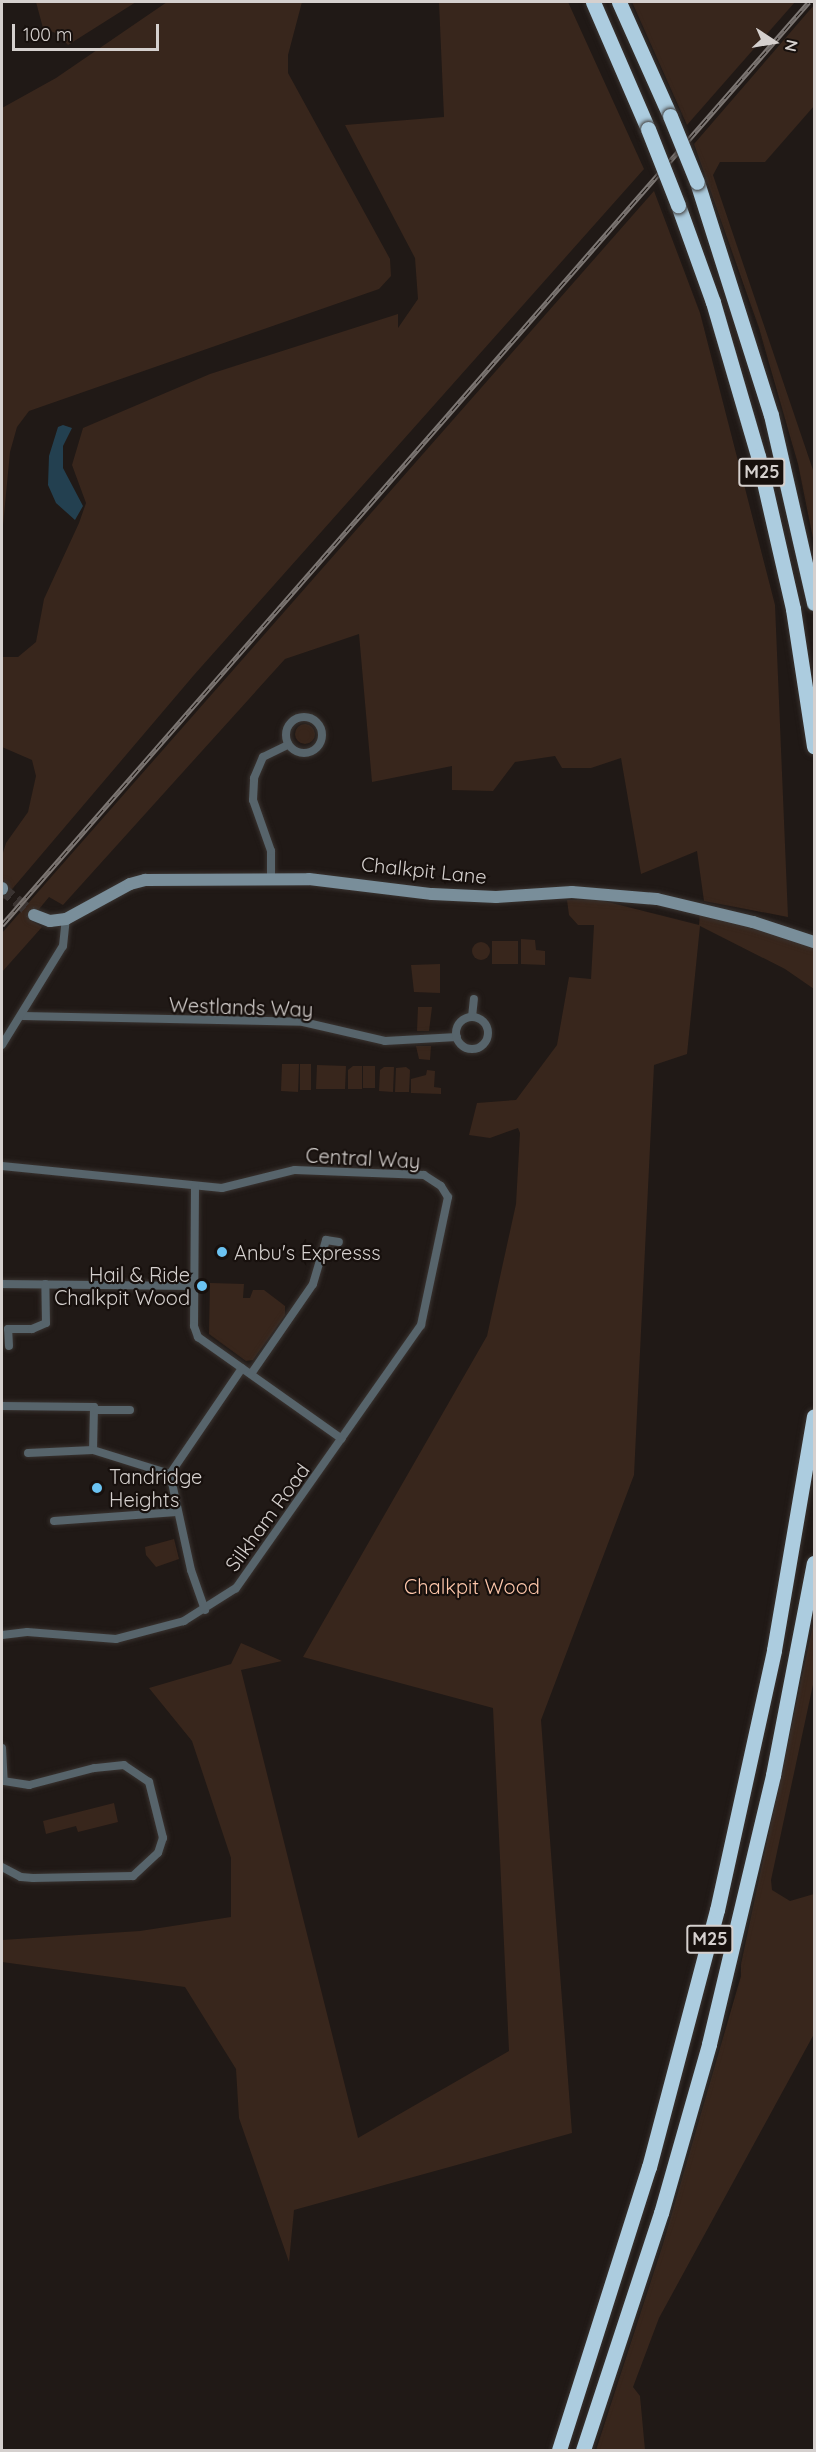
<!DOCTYPE html>
<style>
body{margin:0}
#map{position:relative;width:816px;height:2452px;overflow:hidden;background:#201916;font-family:Quicksand,sans-serif}
div>[style]{position:absolute}
[style*='--x']{left:calc(var(--x)*1px);top:calc(var(--y)*1px);width:calc(var(--w)*1px);rotate:calc(var(--a)*1deg)}
.green>*{inset:0;background:#38261c}
.round{border-radius:50%}
.water>*{inset:0;background:#234050}
.secondary-tunnel>*{height:12px;margin-top:-6px;transform-origin:0;background:repeating-linear-gradient(90deg,#3b3432 0 12px,transparent 0 18px)}
.roads{filter:drop-shadow(0 0 2px #393330) drop-shadow(0 0 2px #393330)}
.street>*{height:8px;margin:-4px;padding:0 4px;transform-origin:4px;border-radius:4px;background:#57646b}
.street>.ring{margin:-4px;padding:0;box-sizing:content-box;background:none;border:8px solid #57646b;border-radius:50%}
.secondary>*{height:12px;margin:-6px;padding:0 6px;transform-origin:6px;border-radius:6px;background:#798e9a}
.highway>*{height:15px;margin:-7.5px;padding:0 7.5px;transform-origin:7.5px;border-radius:7.5px;background:#acccdf}
.rail>*{height:5px;margin-top:-2.5px;transform-origin:0;background:repeating-linear-gradient(90deg,#17100d 0 9px,#7d7774 0 18px);box-sizing:border-box;border-block:2px solid #7d7774}
.bridges{filter:drop-shadow(0 0 2px #393330) drop-shadow(0 0 2px #393330)}
.highway-bridge>*{height:15px;margin:-7.5px;padding:0 7.5px;transform-origin:7.5px;border-radius:7.5px;background:#acccdf}
.dots>*{width:16px;height:16px;translate:-50% -50%;box-sizing:border-box;border:3px solid #17100d;border-radius:50%}
span{translate:-50% -50%;white-space:nowrap;text-align:center;line-height:1.15;-webkit-text-stroke:4.5px #17100d;paint-order:stroke}
.shield-label span{padding:2px 4px;background:#17100d;border:2px solid;border-radius:4px;-webkit-text-stroke-width:0}
.shield-label{font-size:18px;color:#d5d0ce;font-weight:700}
.street-label{font-size:20px;color:#d5d0ce}
.poi-label{font-size:20px;color:#d5d0ce}
.left{translate:0 -50%;text-align:left}
.right{translate:-100% -50%;text-align:right}
.park-label{font-size:20px;color:#fdc6aa}
.frame{position:absolute;inset:0;border:3px solid #d5d0ce;pointer-events:none}
.north{position:absolute;left:744px;top:12px;width:60px;height:60px;-webkit-text-stroke:4px #17100d;paint-order:stroke;rotate:102deg;font-size:16px;font-weight:700;line-height:24px;text-align:center;color:#d5d0ce}
.north::after{content:'';display:block;margin:auto;width:21px;height:27px;background:#d5d0ce;clip-path:polygon(50% 0,100% 100%,50% 72%,0 100%)}
.scale{position:absolute;left:12px;top:24px;width:147px;height:27px;box-sizing:border-box;border:3px solid #d5d0ce;border-top:0;padding-left:8px;font-size:18px;line-height:21px;white-space:nowrap;color:#d5d0ce;-webkit-text-stroke:4px #17100d;paint-order:stroke}
</style>
<div id="map">
<div class="green">
<i style="clip-path:polygon(36px 2px,136px 2px,68px 45px,58px 34px,43px 28px)"></i>
<i style="clip-path:polygon(167px 2px,302px 2px,288px 55px,288px 73px,390px 259px,391px 276px,379px 289px,29px 411px,17px 427px,10px 452px,2px 536px,2px 108px,56px 78px)"></i>
<i style="clip-path:polygon(439px 2px,568px 2px,644px 169px,194px 675px,2px 901px,2px 889px,6px 884px,2px 881px,2px 856px,6px 843px,28px 812px,36px 776px,32px 760px,2px 747px,2px 657px,18px 657px,36px 642px,44px 599px,79px 523px,86px 503px,72px 465px,83px 428px,210px 374px,398px 314px,398px 328px,418px 299px,415px 258px,345px 125px,444px 117px)"></i>
<i style="clip-path:polygon(632px 2px,795px 2px,687px 125px)"></i>
<i style="clip-path:polygon(814px 5px,814px 106px,765px 162px,720px 162px,713px 175px,814px 473px,814px 543px,798px 464px,759px 328px,694px 144px)"></i>
<i style="clip-path:polygon(654px 191px,700px 313px,775px 605px,788px 917px,704px 901px,697px 851px,641px 874px,621px 758px,591px 768px,562px 768px,555px 756px,515px 762px,493px 791px,452px 790px,452px 766px,372px 782px,359px 634px,285px 659px,63px 905px,49px 897px,30px 920px,42px 927px,2px 972px,2px 933px)"></i>
<i class="round" style="left:295px;top:724px;width:20px;height:20px"></i>
<i style="clip-path:polygon(596px 899px,699px 925px,700px 912px,814px 944px,814px 989px,785px 969px,700px 926px,687px 1054px,654px 1065px,634px 1475px,541px 1720px,572px 2133px,294px 2210px,289px 2262px,239px 2118px,236px 2069px,185px 1987px,2px 1962px,2px 1940px,140px 1931px,231px 1917px,231px 1858px,192px 1741px,149px 1688px,231px 1664px,241px 1643px,282px 1661px,241px 1670px,358px 2138px,509px 2051px,493px 1708px,303px 1657px,487px 1336px,516px 1204px,520px 1133px,518px 1128px,490px 1138px,469px 1135px,477px 1103px,516px 1100px,557px 1045px,569px 977px,591px 979px,594px 925px,578px 925px,569px 915px,567px 900px)"></i>
<i style="clip-path:polygon(521px 939px,535px 940px,536px 950px,545px 951px,545px 965px,521px 964px)"></i>
<i style="clip-path:polygon(492px 941px,518px 941px,518px 964px,492px 964px)"></i>
<i class="round" style="left:472px;top:942px;width:18px;height:18px"></i>
<i style="clip-path:polygon(440px 964px,440px 993px,414px 992px,411px 965px)"></i>
<i style="clip-path:polygon(418px 1007px,432px 1007px,429px 1031px,417px 1031px)"></i>
<i style="clip-path:polygon(416px 1046px,431px 1046px,430px 1060px,419px 1059px)"></i>
<i style="clip-path:polygon(282px 1064px,299px 1064px,298px 1092px,281px 1091px)"></i>
<i style="clip-path:polygon(300px 1064px,311px 1064px,311px 1090px,300px 1090px)"></i>
<i style="clip-path:polygon(317px 1065px,346px 1066px,345px 1089px,316px 1089px)"></i>
<i style="clip-path:polygon(353px 1066px,362px 1066px,362px 1089px,348px 1089px,348px 1070px)"></i>
<i style="clip-path:polygon(363px 1066px,375px 1066px,375px 1088px,363px 1088px)"></i>
<i style="clip-path:polygon(384px 1067px,394px 1067px,393px 1092px,379px 1091px,380px 1070px)"></i>
<i style="clip-path:polygon(406px 1067px,410px 1070px,409px 1092px,395px 1092px,396px 1068px)"></i>
<i style="clip-path:polygon(427px 1070px,435px 1071px,434px 1087px,441px 1088px,441px 1094px,411px 1093px,411px 1079px,426px 1075px)"></i>
<i style="clip-path:polygon(210px 1283px,244px 1284px,243px 1298px,250px 1298px,253px 1290px,264px 1290px,285px 1306px,285px 1315px,253px 1360px,246px 1361px,209px 1334px)"></i>
<i style="clip-path:polygon(174px 1539px,179px 1559px,156px 1567px,146px 1555px,145px 1547px)"></i>
<i style="clip-path:polygon(814px 1620px,814px 1680px,771px 1880px,772px 1890px,790px 1901px,814px 1894px,814px 2034px,659px 2318px,633px 2387px,640px 2396px,645px 2450px,596px 2450px,663px 2244px,741px 1976px,741px 1964px)"></i>
<i style="clip-path:polygon(114px 1803px,118px 1822px,78px 1832px,76px 1826px,46px 1834px,43px 1821px)"></i>
</div>
<div class="water">
<i style="clip-path:polygon(63px 425px,72px 428px,63px 446px,63px 468px,83px 506px,75px 520px,56px 503px,48px 485px,49px 456px,58px 427px)"></i>
</div>
<div class="secondary-tunnel">
<i style="--x:2;--y:889;--w:41;--a:39.1"></i>
</div>
<div class="roads">
<div class="street">
<i class="ring" style="left:286px;top:717px;width:28px;height:28px"></i>
<i style="--x:271;--y:878;--w:27;--a:-90"></i>
<i style="--x:271;--y:851;--w:54;--a:-109.4"></i>
<i style="--x:253;--y:800;--w:22;--a:-87"></i>
<i style="--x:254;--y:778;--w:23;--a:-67"></i>
<i style="--x:263;--y:757;--w:28;--a:-26"></i>
<i style="--x:23;--y:1016;--w:280;--a:1.2"></i>
<i style="--x:303;--y:1022;--w:84;--a:13"></i>
<i style="--x:385;--y:1041;--w:72;--a:-3.2"></i>
<i style="--x:472;--y:1017;--w:18;--a:-84"></i>
<i class="ring" style="left:456px;top:1017px;width:24px;height:24px"></i>
<i style="--x:2;--y:1045;--w:116;--a:-58.4"></i>
<i style="--x:63;--y:946;--w:27;--a:-84"></i>
<i style="--x:2;--y:1166;--w:221;--a:5.7"></i>
<i style="--x:222;--y:1188;--w:75;--a:-13.9"></i>
<i style="--x:295;--y:1170;--w:129;--a:2.2"></i>
<i style="--x:424;--y:1175;--w:20;--a:33"></i>
<i style="--x:441;--y:1186;--w:13;--a:58"></i>
<i style="--x:448;--y:1197;--w:131;--a:101.9"></i>
<i style="--x:421;--y:1325;--w:322;--a:125.1"></i>
<i style="--x:236;--y:1588;--w:62;--a:147.6"></i>
<i style="--x:184;--y:1621;--w:70;--a:165.2"></i>
<i style="--x:116;--y:1639;--w:89;--a:-175.5"></i>
<i style="--x:27;--y:1632;--w:25;--a:173"></i>
<i style="--x:195;--y:1186;--w:140;--a:90.4"></i>
<i style="--x:194;--y:1326;--w:12;--a:70"></i>
<i style="--x:198;--y:1337;--w:176;--a:35.3"></i>
<i style="--x:2;--y:1284;--w:192;--a:0.6"></i>
<i style="--x:9;--y:1346;--w:17;--a:-93"></i>
<i style="--x:8;--y:1329;--w:24;--a:0"></i>
<i style="--x:32;--y:1329;--w:15;--a:-23"></i>
<i style="--x:46;--y:1323;--w:39;--a:-91"></i>
<i style="--x:251;--y:1374;--w:109;--a:-55.4"></i>
<i style="--x:313;--y:1284;--w:46;--a:-73.5"></i>
<i style="--x:326;--y:1240;--w:13;--a:9"></i>
<i style="--x:2;--y:1406;--w:92;--a:0.6"></i>
<i style="--x:94;--y:1407;--w:43;--a:91.3"></i>
<i style="--x:94;--y:1410;--w:36;--a:0"></i>
<i style="--x:28;--y:1453;--w:65;--a:-2.6"></i>
<i style="--x:93;--y:1450;--w:81;--a:17.3"></i>
<i style="--x:54;--y:1521;--w:123;--a:-4.2"></i>
<i style="--x:205;--y:1610;--w:42;--a:-109.3"></i>
<i style="--x:191;--y:1570;--w:98;--a:-102.3"></i>
<i style="--x:170;--y:1474;--w:128;--a:-55.8"></i>
<i style="--x:2;--y:1748;--w:33;--a:87"></i>
<i style="--x:2;--y:1867;--w:21;--a:28"></i>
<i style="--x:21;--y:1877;--w:12;--a:5"></i>
<i style="--x:33;--y:1878;--w:100;--a:-1.1"></i>
<i style="--x:133;--y:1876;--w:34;--a:-43"></i>
<i style="--x:158;--y:1853;--w:16;--a:-72"></i>
<i style="--x:163;--y:1838;--w:58;--a:-104"></i>
<i style="--x:149;--y:1782;--w:30;--a:-146"></i>
<i style="--x:124;--y:1765;--w:30;--a:174"></i>
<i style="--x:94;--y:1768;--w:67;--a:165.3"></i>
<i style="--x:29;--y:1785;--w:25;--a:-171"></i>
</div>
<div class="secondary">
<i style="--x:2;--y:888;--w:1;--a:90"></i>
<i style="--x:34;--y:915;--w:17;--a:21"></i>
<i style="--x:50;--y:921;--w:16;--a:-7"></i>
<i style="--x:66;--y:919;--w:73;--a:-28.7"></i>
<i style="--x:130;--y:884;--w:16;--a:-15"></i>
<i style="--x:145;--y:880;--w:164;--a:-0.3"></i>
<i style="--x:309;--y:879;--w:124;--a:7"></i>
<i style="--x:432;--y:894;--w:64;--a:2.7"></i>
<i style="--x:496;--y:897;--w:76;--a:-3.8"></i>
<i style="--x:572;--y:892;--w:85;--a:4.7"></i>
<i style="--x:657;--y:899;--w:99;--a:13.5"></i>
<i style="--x:753;--y:922;--w:64;--a:18.2"></i>
</div>
<div class="highway">
<i style="--x:593;--y:2;--w:138;--a:66.6"></i>
<i style="--x:619;--y:2;--w:125;--a:65.9"></i>
<i style="--x:697;--y:182;--w:244;--a:72.4"></i>
<i style="--x:771;--y:415;--w:193;--a:77.1"></i>
<i style="--x:678;--y:205;--w:103;--a:70.2"></i>
<i style="--x:713;--y:302;--w:160;--a:73.7"></i>
<i style="--x:758;--y:456;--w:157;--a:77.1"></i>
<i style="--x:793;--y:609;--w:139;--a:81.3"></i>
<i style="--x:559;--y:2450;--w:297;--a:-72.4"></i>
<i style="--x:649;--y:2167;--w:266;--a:-75.2"></i>
<i style="--x:717;--y:1910;--w:266;--a:-77.6"></i>
<i style="--x:774;--y:1650;--w:237;--a:-80.3"></i>
<i style="--x:583;--y:2450;--w:250;--a:-71.8"></i>
<i style="--x:661;--y:2213;--w:176;--a:-74.1"></i>
<i style="--x:709;--y:2044;--w:277;--a:-76.6"></i>
<i style="--x:773;--y:1775;--w:216;--a:-79.1"></i>
</div>
</div>
<div class="rail">
<i style="--x:2;--y:925;--w:1226;--a:-48.84"></i>
</div>
<div class="bridges">
<div class="highway-bridge">
<i style="--x:670;--y:116;--w:71;--a:67.8"></i>
<i style="--x:648;--y:129;--w:82;--a:68.5"></i>
</div>
</div>
<div class="dots">
<i style="left:222px;top:1252px;background:#6bc3f2"></i>
<i style="left:202px;top:1286px;background:#6bc3f2"></i>
<i style="left:97px;top:1488px;background:#6bc3f2"></i>
</div>
<div class="shield-label">
<span style="left:762px;top:472px">M25</span>
<span style="left:710px;top:1939px">M25</span>
</div>
<div class="street-label">
<span style="left:424px;top:870px;rotate:6deg">Chalkpit Lane</span>
<span style="left:241px;top:1007px;rotate:2deg">Westlands Way</span>
<span style="left:363px;top:1158px;rotate:3deg">Central Way</span>
<span style="left:267px;top:1517px;rotate:-54deg">Silkham Road</span>
</div>
<div class="poi-label">
<span class="left" style="left:234px;top:1252px">Anbu's Expresss</span>
<span class="right" style="left:190px;top:1286px">Hail &amp; Ride<br>Chalkpit Wood</span>
<span class="left" style="left:109px;top:1488px">Tandridge<br>Heights</span>
</div>
<div class="park-label">
<span style="left:472px;top:1586px">Chalkpit Wood</span>
</div>
<div class="frame"></div>
<div class="north">N</div>
<div class="scale">100 m</div>
</div>
